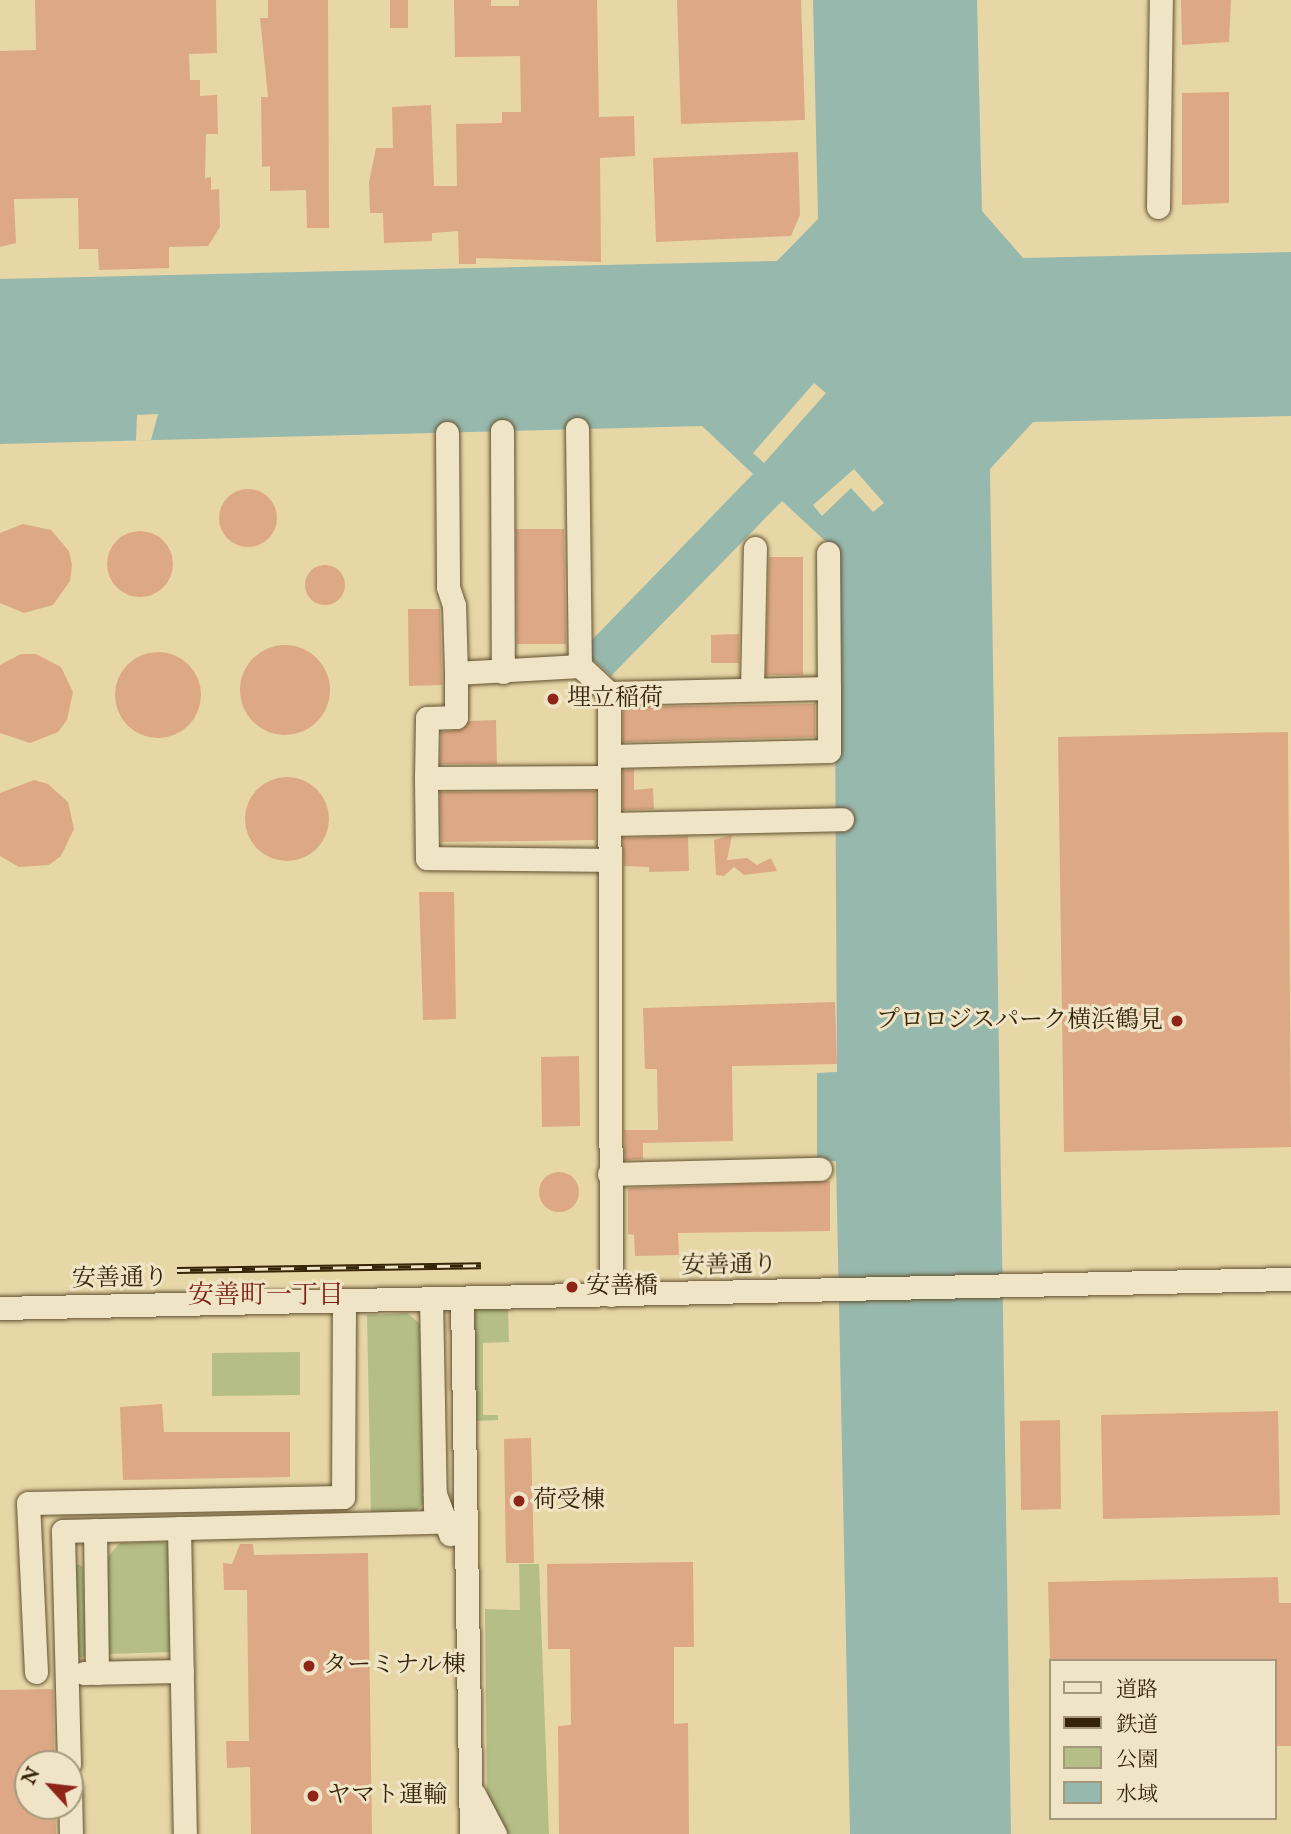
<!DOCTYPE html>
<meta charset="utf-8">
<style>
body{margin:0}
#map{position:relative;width:1291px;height:1834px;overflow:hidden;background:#e7d7a7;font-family:"IM FELL English","Noto Serif JP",serif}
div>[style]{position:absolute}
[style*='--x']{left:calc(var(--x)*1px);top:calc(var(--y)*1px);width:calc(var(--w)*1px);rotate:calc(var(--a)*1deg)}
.green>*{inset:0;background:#b5be87}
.water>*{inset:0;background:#97b8ad}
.pier>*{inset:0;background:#e7d7a7}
.building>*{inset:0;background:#dda885}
.round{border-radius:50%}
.roads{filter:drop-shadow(0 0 2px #625130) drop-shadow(0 0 2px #625130)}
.minor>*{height:23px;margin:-11.5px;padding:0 11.5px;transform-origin:11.5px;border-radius:11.5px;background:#efe5c6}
.rail>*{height:7px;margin-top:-3.5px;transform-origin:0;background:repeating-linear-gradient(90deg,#efe5c6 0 13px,#362408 0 26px);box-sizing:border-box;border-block:2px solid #362408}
.dots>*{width:19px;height:19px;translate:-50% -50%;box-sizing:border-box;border:4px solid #efe5c6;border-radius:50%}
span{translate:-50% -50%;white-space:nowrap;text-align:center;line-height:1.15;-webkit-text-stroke:6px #efe5c6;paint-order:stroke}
.poi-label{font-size:24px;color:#362408}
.left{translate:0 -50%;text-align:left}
.right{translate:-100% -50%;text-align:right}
.street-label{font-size:24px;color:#362408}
.neighbourhood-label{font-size:26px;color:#7a1f14}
.legend{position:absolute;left:1049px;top:1659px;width:228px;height:161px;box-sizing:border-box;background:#efe5c6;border:2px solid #a5987a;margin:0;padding:9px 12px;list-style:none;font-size:21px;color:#362408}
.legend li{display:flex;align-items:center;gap:14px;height:35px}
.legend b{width:35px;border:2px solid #a5987a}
.north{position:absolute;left:14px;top:1750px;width:70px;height:70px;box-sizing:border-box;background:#efe5c6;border:2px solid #a5987a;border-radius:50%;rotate:297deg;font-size:19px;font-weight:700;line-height:28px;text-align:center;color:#362408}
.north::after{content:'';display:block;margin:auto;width:24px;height:32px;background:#8f2418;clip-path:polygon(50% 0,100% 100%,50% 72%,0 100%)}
</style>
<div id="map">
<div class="green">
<i style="clip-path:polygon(508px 1307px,509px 1342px,483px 1343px,483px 1415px,498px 1415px,498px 1420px,474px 1421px,472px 1308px)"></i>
<i style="clip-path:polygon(407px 1313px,420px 1324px,425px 1502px,413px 1514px,371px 1518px,367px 1315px)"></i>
<i style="clip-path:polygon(300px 1352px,300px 1395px,212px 1396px,212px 1353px)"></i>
<i style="clip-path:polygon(162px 1542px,169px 1545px,171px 1652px,108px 1654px,105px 1560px,120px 1543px)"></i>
<i style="clip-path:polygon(78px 1564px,83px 1567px,86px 1655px,81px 1658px,76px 1655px,74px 1568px)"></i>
<i style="clip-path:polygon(519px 1564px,539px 1564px,549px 1834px,508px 1834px,487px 1801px,485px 1609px,520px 1610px)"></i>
</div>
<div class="water">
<i style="clip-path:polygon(813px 0,977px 0,982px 211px,1023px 258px,1291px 252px,1291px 416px,1033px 422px,990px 469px,1011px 1834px,850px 1834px,836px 1161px,817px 1161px,817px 1073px,837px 1072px,834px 549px,782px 501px,611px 676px,590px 657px,588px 644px,753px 474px,702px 426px,0 444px,0 279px,777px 261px,818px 219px)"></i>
</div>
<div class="pier">
<i style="clip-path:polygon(814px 383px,826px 393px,764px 463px,753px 453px)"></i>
<i style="clip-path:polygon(158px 414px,151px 440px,136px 441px,137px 415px)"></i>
<i style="clip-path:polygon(854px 469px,884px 503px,873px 512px,851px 488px,822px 516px,813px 505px)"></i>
</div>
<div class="building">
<i style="clip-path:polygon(35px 0,216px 0,217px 53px,189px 54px,190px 80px,200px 80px,200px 96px,217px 95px,218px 134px,206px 134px,205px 178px,211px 177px,211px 190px,219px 189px,220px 227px,208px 246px,169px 247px,169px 268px,99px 270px,98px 249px,79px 249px,78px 198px,14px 199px,16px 243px,0 247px,0 51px,36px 50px)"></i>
<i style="clip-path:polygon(268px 0,328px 0,329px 228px,307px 228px,306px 190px,270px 191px,270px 166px,262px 167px,261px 97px,268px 97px,260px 18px,268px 18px)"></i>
<i style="clip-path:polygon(390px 0,408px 0,408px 28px,390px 28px)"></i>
<i style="clip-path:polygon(454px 0,491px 0,491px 6px,519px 6px,519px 0,597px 0,599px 117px,634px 116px,635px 156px,600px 158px,601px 262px,476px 258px,476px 264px,459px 264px,458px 231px,432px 233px,432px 241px,384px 243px,383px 213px,370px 213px,369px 182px,376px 148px,393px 148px,392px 107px,431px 105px,434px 186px,457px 186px,456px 124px,502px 123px,502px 112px,521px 112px,520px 56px,455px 57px)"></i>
<i style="clip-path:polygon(677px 0,801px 0,805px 120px,681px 124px)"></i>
<i style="clip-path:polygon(1181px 0,1231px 0,1229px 42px,1182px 45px)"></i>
<i style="clip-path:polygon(1229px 92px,1229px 203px,1182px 205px,1182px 93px)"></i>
<i style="clip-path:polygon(798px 152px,800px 215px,791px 236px,656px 242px,653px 158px)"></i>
<i class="round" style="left:219px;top:489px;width:58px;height:58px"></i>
<i style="clip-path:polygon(23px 524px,51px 530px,69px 551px,72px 565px,70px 581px,53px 605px,24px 613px,0 603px,0 533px)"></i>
<i style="clip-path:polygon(516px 529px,564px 529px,566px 644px,517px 644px)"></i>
<i class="round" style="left:107px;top:531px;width:66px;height:66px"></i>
<i style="clip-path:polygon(769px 557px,803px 557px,803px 675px,766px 675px)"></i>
<i class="round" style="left:305px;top:565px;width:40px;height:40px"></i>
<i style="clip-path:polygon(408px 609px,440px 609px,442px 685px,409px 686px)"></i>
<i style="clip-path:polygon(739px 634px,739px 663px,711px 663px,711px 635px)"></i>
<i class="round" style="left:240px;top:645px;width:90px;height:90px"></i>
<i class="round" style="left:115px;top:652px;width:86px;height:86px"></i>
<i style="clip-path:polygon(21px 654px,36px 654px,61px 667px,73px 692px,67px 720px,58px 732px,30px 743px,0 733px,0 665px)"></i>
<i style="clip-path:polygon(815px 704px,815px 737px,623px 742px,623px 707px)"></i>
<i style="clip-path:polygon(496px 720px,497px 764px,440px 764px,441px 732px,463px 729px,469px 721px)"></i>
<i style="clip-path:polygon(1288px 732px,1291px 1147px,1064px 1152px,1058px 737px)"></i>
<i style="clip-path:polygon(634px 769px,634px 790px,653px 788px,654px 809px,623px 810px,623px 770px)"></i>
<i class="round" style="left:245px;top:777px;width:84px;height:84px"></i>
<i style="clip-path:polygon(34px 780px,48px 784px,68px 802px,74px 829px,61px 856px,49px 865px,19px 867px,0 856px,0 793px)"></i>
<i style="clip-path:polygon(595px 791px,595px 840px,441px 842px,440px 792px)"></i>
<i style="clip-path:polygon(732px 835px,727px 860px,747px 858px,757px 865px,771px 858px,777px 871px,744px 875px,734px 867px,724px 876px,716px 875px,714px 840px)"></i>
<i style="clip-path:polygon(688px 836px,689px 871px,649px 872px,649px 867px,624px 866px,623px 838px)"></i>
<i style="clip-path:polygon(419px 892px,454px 892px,456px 1019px,423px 1020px)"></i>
<i style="clip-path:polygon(835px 1002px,837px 1064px,732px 1066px,733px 1141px,643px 1143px,643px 1159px,625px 1160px,624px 1130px,658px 1130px,657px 1069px,645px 1069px,643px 1008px)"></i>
<i style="clip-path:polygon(579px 1056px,580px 1126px,542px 1127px,541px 1057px)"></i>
<i class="round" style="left:539px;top:1172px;width:40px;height:40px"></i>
<i style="clip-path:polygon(830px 1181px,830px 1231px,678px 1233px,679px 1255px,635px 1256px,634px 1235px,628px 1234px,628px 1188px)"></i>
<i style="clip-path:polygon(162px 1404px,164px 1432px,290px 1432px,290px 1477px,123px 1480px,120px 1407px)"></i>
<i style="clip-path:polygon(1278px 1411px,1280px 1515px,1103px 1519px,1101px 1415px)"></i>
<i style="clip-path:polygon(1060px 1420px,1061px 1509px,1021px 1510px,1020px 1421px)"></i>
<i style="clip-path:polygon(531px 1438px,534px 1563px,506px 1563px,504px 1439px)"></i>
<i style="clip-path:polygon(240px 1544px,253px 1544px,254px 1555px,368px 1553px,372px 1834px,251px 1834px,250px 1767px,227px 1768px,226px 1741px,249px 1741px,247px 1590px,224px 1590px,223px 1563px,232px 1564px)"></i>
<i style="clip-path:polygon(693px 1562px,694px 1647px,674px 1647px,674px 1724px,688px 1723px,689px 1834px,559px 1834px,558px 1726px,571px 1725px,570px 1649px,548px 1649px,547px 1564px)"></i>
<i style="clip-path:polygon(1278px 1577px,1279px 1603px,1291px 1603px,1291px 1746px,1275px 1746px,1275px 1661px,1050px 1661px,1048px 1582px)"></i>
<i style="clip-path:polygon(53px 1689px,54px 1764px,28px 1764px,28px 1806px,55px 1806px,56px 1834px,0 1834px,0 1690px)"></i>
</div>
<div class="roads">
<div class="minor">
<i style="--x:1158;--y:207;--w:207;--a:-89.2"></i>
<i style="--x:577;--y:429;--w:237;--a:89.3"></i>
<i style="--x:502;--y:431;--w:241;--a:89.8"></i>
<i style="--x:447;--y:433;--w:154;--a:89.6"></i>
<i style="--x:448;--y:587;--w:19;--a:72"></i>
<i style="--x:454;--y:605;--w:68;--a:88.3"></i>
<i style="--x:456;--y:673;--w:124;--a:-3.2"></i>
<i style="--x:580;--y:666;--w:40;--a:43"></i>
<i style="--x:609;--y:693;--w:220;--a:-1.3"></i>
<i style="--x:829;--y:688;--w:135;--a:-90.4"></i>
<i style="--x:752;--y:689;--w:141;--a:-88.8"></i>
<i style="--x:609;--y:693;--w:602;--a:89.81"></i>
<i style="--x:609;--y:756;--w:220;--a:-1.3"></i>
<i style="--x:829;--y:751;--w:63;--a:-90"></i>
<i style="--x:609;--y:777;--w:183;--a:179.7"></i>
<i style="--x:426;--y:778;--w:80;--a:89.3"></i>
<i style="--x:427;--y:858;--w:182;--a:0.6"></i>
<i style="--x:426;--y:778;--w:60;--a:-89"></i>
<i style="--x:427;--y:718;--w:29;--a:-2"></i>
<i style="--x:456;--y:717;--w:44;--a:-90"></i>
<i style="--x:609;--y:824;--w:233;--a:-1.2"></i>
<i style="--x:609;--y:1174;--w:211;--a:-1.4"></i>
<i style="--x:431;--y:1299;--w:209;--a:88.9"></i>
<i style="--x:462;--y:1299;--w:535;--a:89.04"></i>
<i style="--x:0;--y:1308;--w:1291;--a:-1.29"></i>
<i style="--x:435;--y:1494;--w:43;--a:69.4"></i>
<i style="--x:179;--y:1528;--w:306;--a:88.9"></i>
<i style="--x:95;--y:1530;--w:143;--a:89.2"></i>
<i style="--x:36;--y:1672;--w:169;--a:-92.7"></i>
<i style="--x:28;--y:1503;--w:315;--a:-1.1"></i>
<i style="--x:343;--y:1497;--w:196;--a:-89.7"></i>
<i style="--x:84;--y:1673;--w:98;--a:-1.2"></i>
<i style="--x:69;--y:1764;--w:233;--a:-91.5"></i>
<i style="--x:63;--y:1531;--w:403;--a:-1.4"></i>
<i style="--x:70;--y:1788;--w:46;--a:88.8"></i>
<i style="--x:474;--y:1794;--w:45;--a:62.3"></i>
</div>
</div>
<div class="rail">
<i style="--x:177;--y:1270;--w:304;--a:-0.9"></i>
</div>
<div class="dots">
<i style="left:553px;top:699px;background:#8f2418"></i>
<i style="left:1177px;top:1021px;background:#8f2418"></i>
<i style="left:572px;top:1287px;background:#8f2418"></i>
<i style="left:519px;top:1501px;background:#8f2418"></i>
<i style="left:309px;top:1666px;background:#8f2418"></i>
<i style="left:313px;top:1796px;background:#8f2418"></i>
</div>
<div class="poi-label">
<span class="left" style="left:567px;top:699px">埋立稲荷</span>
<span class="right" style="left:1163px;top:1021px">プロロジスパーク横浜鶴見</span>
<span class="left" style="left:586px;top:1287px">安善橋</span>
<span class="left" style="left:533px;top:1501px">荷受棟</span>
<span class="left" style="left:323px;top:1666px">ターミナル棟</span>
<span class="left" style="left:327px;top:1796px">ヤマト運輸</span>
</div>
<div class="street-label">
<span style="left:729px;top:1266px;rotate:-1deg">安善通り</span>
<span style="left:120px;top:1279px;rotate:-1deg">安善通り</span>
</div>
<div class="neighbourhood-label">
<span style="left:266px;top:1296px">安善町一丁目</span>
</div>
<ul class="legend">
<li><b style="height:9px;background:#efe5c6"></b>道路</li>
<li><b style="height:9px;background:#362408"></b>鉄道</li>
<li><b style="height:19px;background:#b5be87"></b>公園</li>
<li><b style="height:19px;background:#97b8ad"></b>水域</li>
</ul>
<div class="north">N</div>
</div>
